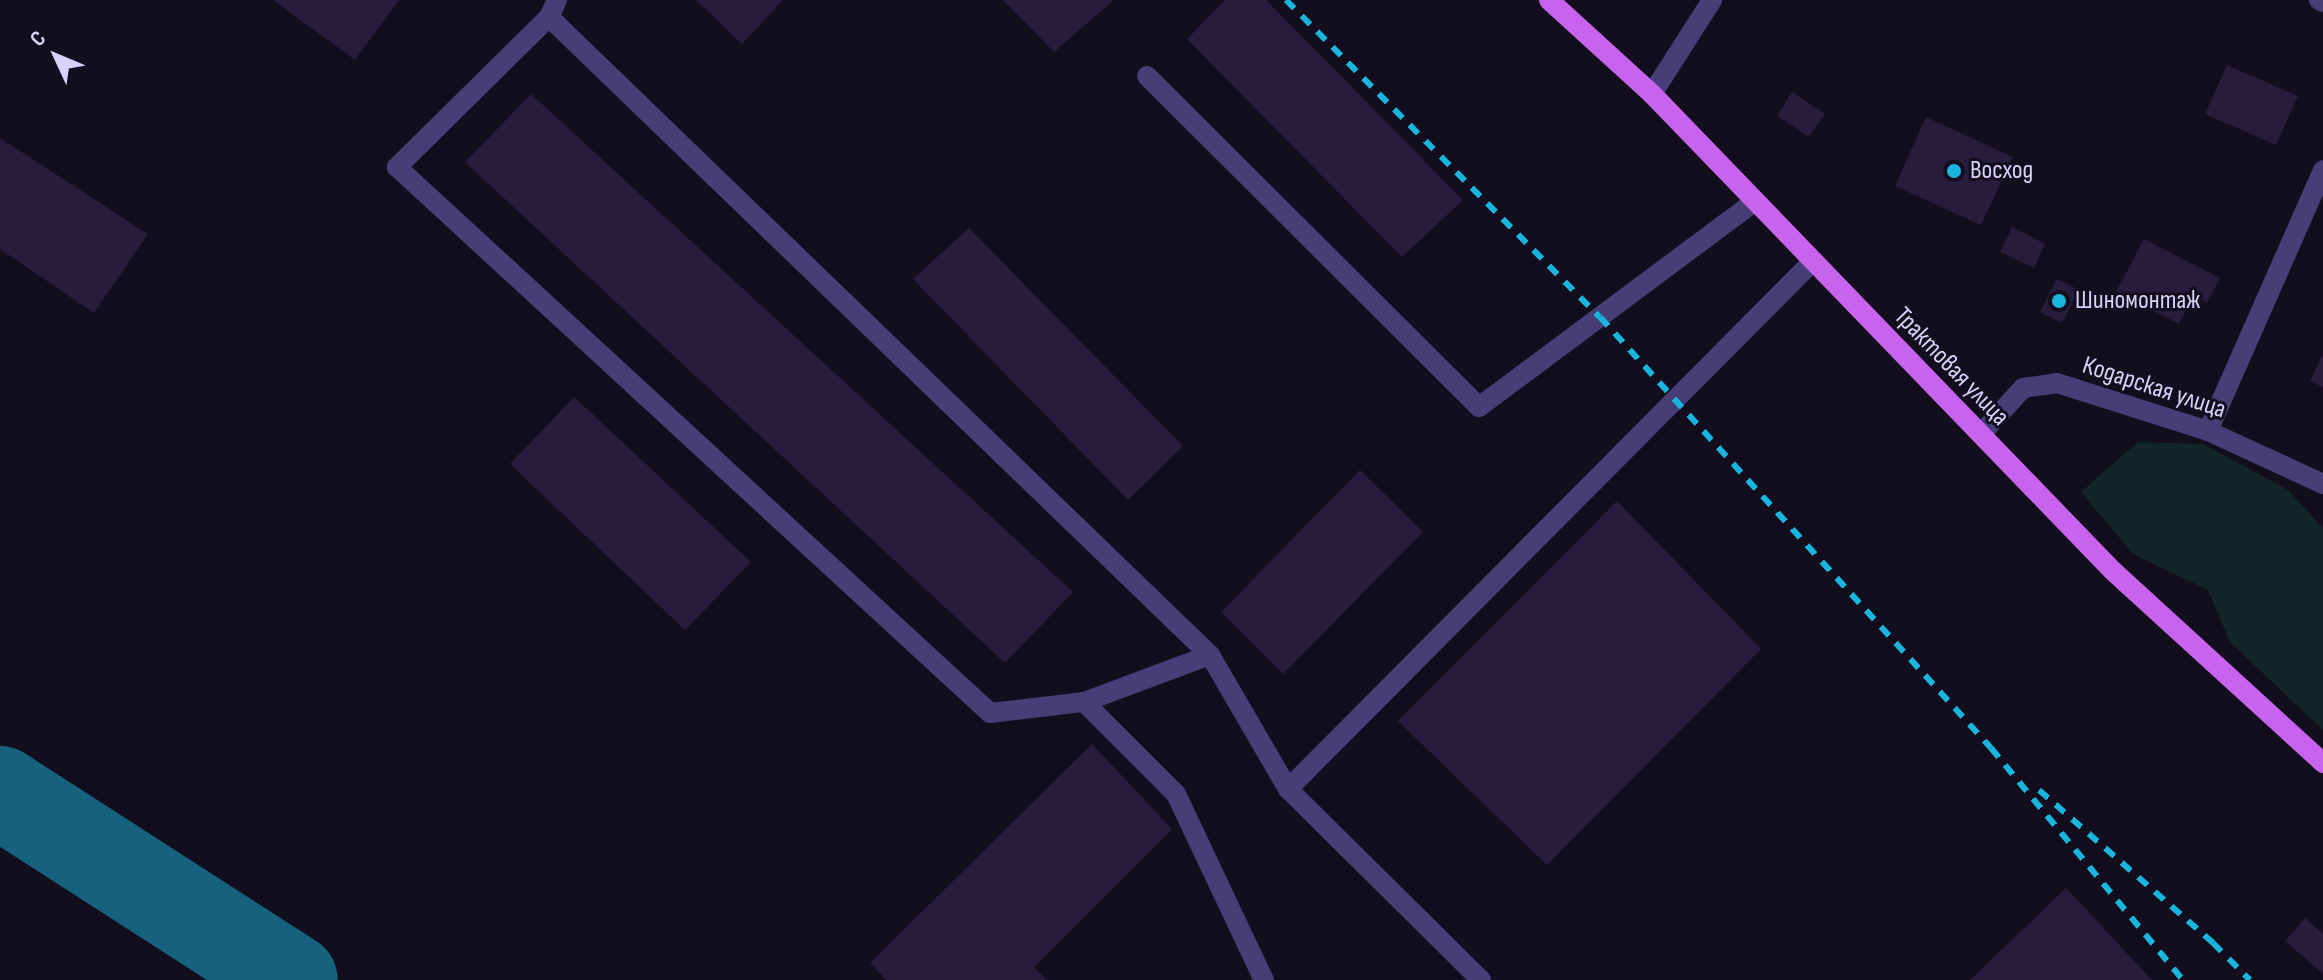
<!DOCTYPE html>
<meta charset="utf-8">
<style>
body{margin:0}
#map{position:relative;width:2323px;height:980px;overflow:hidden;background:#130e1e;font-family:"Sofia Sans Condensed",sans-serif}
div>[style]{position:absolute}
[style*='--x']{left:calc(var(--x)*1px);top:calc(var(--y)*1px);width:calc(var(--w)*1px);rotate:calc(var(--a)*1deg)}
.green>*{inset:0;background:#122627}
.taxiway>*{height:92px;margin:-46px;padding:0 46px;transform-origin:46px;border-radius:46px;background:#16627e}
.building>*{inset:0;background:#261d3d}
.minor>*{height:20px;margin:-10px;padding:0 10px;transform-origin:10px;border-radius:10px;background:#473e78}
.major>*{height:20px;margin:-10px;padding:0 10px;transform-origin:10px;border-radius:10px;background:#c863ee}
.rail>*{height:6px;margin-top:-3px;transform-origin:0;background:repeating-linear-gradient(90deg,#18b6de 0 12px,transparent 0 22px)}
.dots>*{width:22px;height:22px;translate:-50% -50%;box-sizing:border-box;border:4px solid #130e1e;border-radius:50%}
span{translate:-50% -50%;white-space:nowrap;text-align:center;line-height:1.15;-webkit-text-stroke:6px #130e1e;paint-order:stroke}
.poi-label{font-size:26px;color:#d9d1fa}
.left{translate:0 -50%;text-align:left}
.street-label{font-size:26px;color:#d9d1fa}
.north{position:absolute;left:16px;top:16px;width:80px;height:80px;-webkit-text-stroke:6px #130e1e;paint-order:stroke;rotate:314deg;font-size:22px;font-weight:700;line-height:32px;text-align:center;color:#d9d1fa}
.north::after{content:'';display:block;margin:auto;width:28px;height:36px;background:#d9d1fa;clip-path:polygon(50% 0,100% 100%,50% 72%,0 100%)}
</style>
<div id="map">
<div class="green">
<i style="clip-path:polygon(2138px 442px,2203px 444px,2288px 490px,2323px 528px,2323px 730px,2230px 642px,2208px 590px,2133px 554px,2081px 492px)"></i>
</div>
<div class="taxiway">
<i style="--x:0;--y:792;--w:347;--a:32.8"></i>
</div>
<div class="building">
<i style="clip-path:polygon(273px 0,399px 0,355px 60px)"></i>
<i style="clip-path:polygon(696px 0,783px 0,742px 44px)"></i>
<i style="clip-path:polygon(1003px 0,1114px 0,1054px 52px)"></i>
<i style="clip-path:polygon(1225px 0,1266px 0,1463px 200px,1402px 257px,1187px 39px)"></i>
<i style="clip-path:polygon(2227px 65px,2298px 96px,2276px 145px,2205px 114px)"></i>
<i style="clip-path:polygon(1792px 92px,1825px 114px,1809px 137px,1777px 116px)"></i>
<i style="clip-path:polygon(531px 94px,1073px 592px,1005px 663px,465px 162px)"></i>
<i style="clip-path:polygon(1926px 117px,2013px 157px,1981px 225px,1895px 186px)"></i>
<i style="clip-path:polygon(0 138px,148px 234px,94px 313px,0 249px)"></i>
<i style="clip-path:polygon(2012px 227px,2045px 244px,2034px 268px,2000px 252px)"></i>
<i style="clip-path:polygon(969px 228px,1183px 446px,1128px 500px,913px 279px)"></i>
<i style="clip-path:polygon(2144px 239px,2220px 278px,2207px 303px,2194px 296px,2179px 324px,2116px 292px)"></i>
<i style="clip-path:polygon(2057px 279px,2079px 290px,2062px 323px,2040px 312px)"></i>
<i style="clip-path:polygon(2323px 354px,2323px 387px,2310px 381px)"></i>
<i style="clip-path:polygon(574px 397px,751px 562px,685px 630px,510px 464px)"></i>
<i style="clip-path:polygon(1360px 470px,1423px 532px,1283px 674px,1221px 612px)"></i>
<i style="clip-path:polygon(1617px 501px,1761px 649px,1547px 865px,1398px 721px)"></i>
<i style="clip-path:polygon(1092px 744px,1172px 829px,1034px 967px,1047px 980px,886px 980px,870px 963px)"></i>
<i style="clip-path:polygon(2066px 888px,2152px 980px,1970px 980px)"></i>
<i style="clip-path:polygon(2305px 918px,2323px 934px,2323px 974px,2285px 941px)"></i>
</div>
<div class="minor">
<i style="--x:557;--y:0;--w:19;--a:115"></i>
<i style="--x:549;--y:17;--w:214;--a:135.4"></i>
<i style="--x:397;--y:167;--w:806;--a:42.64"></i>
<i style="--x:990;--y:713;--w:95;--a:-6.7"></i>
<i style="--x:1084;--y:702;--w:134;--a:-20.5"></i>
<i style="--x:2319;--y:0;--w:4;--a:27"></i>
<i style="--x:549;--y:17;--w:919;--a:43.99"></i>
<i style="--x:1210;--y:655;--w:155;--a:59.8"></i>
<i style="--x:1288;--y:789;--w:272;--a:44.7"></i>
<i style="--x:1147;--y:76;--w:469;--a:44.9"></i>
<i style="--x:1479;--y:407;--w:344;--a:-36.7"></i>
<i style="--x:1652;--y:94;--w:112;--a:-57.4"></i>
<i style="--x:2208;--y:431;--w:285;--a:-66.2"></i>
<i style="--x:1981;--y:434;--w:62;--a:-47.6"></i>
<i style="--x:2023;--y:388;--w:34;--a:-8"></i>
<i style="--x:2057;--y:383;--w:158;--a:17.6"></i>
<i style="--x:2208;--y:431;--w:127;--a:24.7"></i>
<i style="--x:1084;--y:702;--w:130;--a:45"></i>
<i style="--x:1176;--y:794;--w:206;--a:64.7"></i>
<i style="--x:1288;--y:789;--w:745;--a:-45.16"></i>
</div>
<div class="major">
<i style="--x:1549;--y:0;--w:139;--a:42.4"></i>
<i style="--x:1652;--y:94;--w:663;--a:45.98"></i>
<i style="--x:2113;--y:571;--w:285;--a:42.4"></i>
</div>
<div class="rail">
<i style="--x:1286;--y:0;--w:446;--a:45.3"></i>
<i style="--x:1600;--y:317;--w:582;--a:47.79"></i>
<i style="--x:1991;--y:748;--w:301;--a:50.4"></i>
<i style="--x:2039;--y:790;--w:232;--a:41.3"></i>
<i style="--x:2213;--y:943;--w:52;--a:45"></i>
</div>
<div class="dots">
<i style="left:1954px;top:171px;background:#18b6de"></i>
<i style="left:2059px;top:301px;background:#18b6de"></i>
</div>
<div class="poi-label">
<span class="left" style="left:1970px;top:171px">Восход</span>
<span class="left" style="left:2075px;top:301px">Шиномонтаж</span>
</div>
<div class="street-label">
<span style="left:1951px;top:367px;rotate:46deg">Трактовая улица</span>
<span style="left:2154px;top:388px;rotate:18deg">Кодарская улица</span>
</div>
<div class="north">С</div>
</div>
